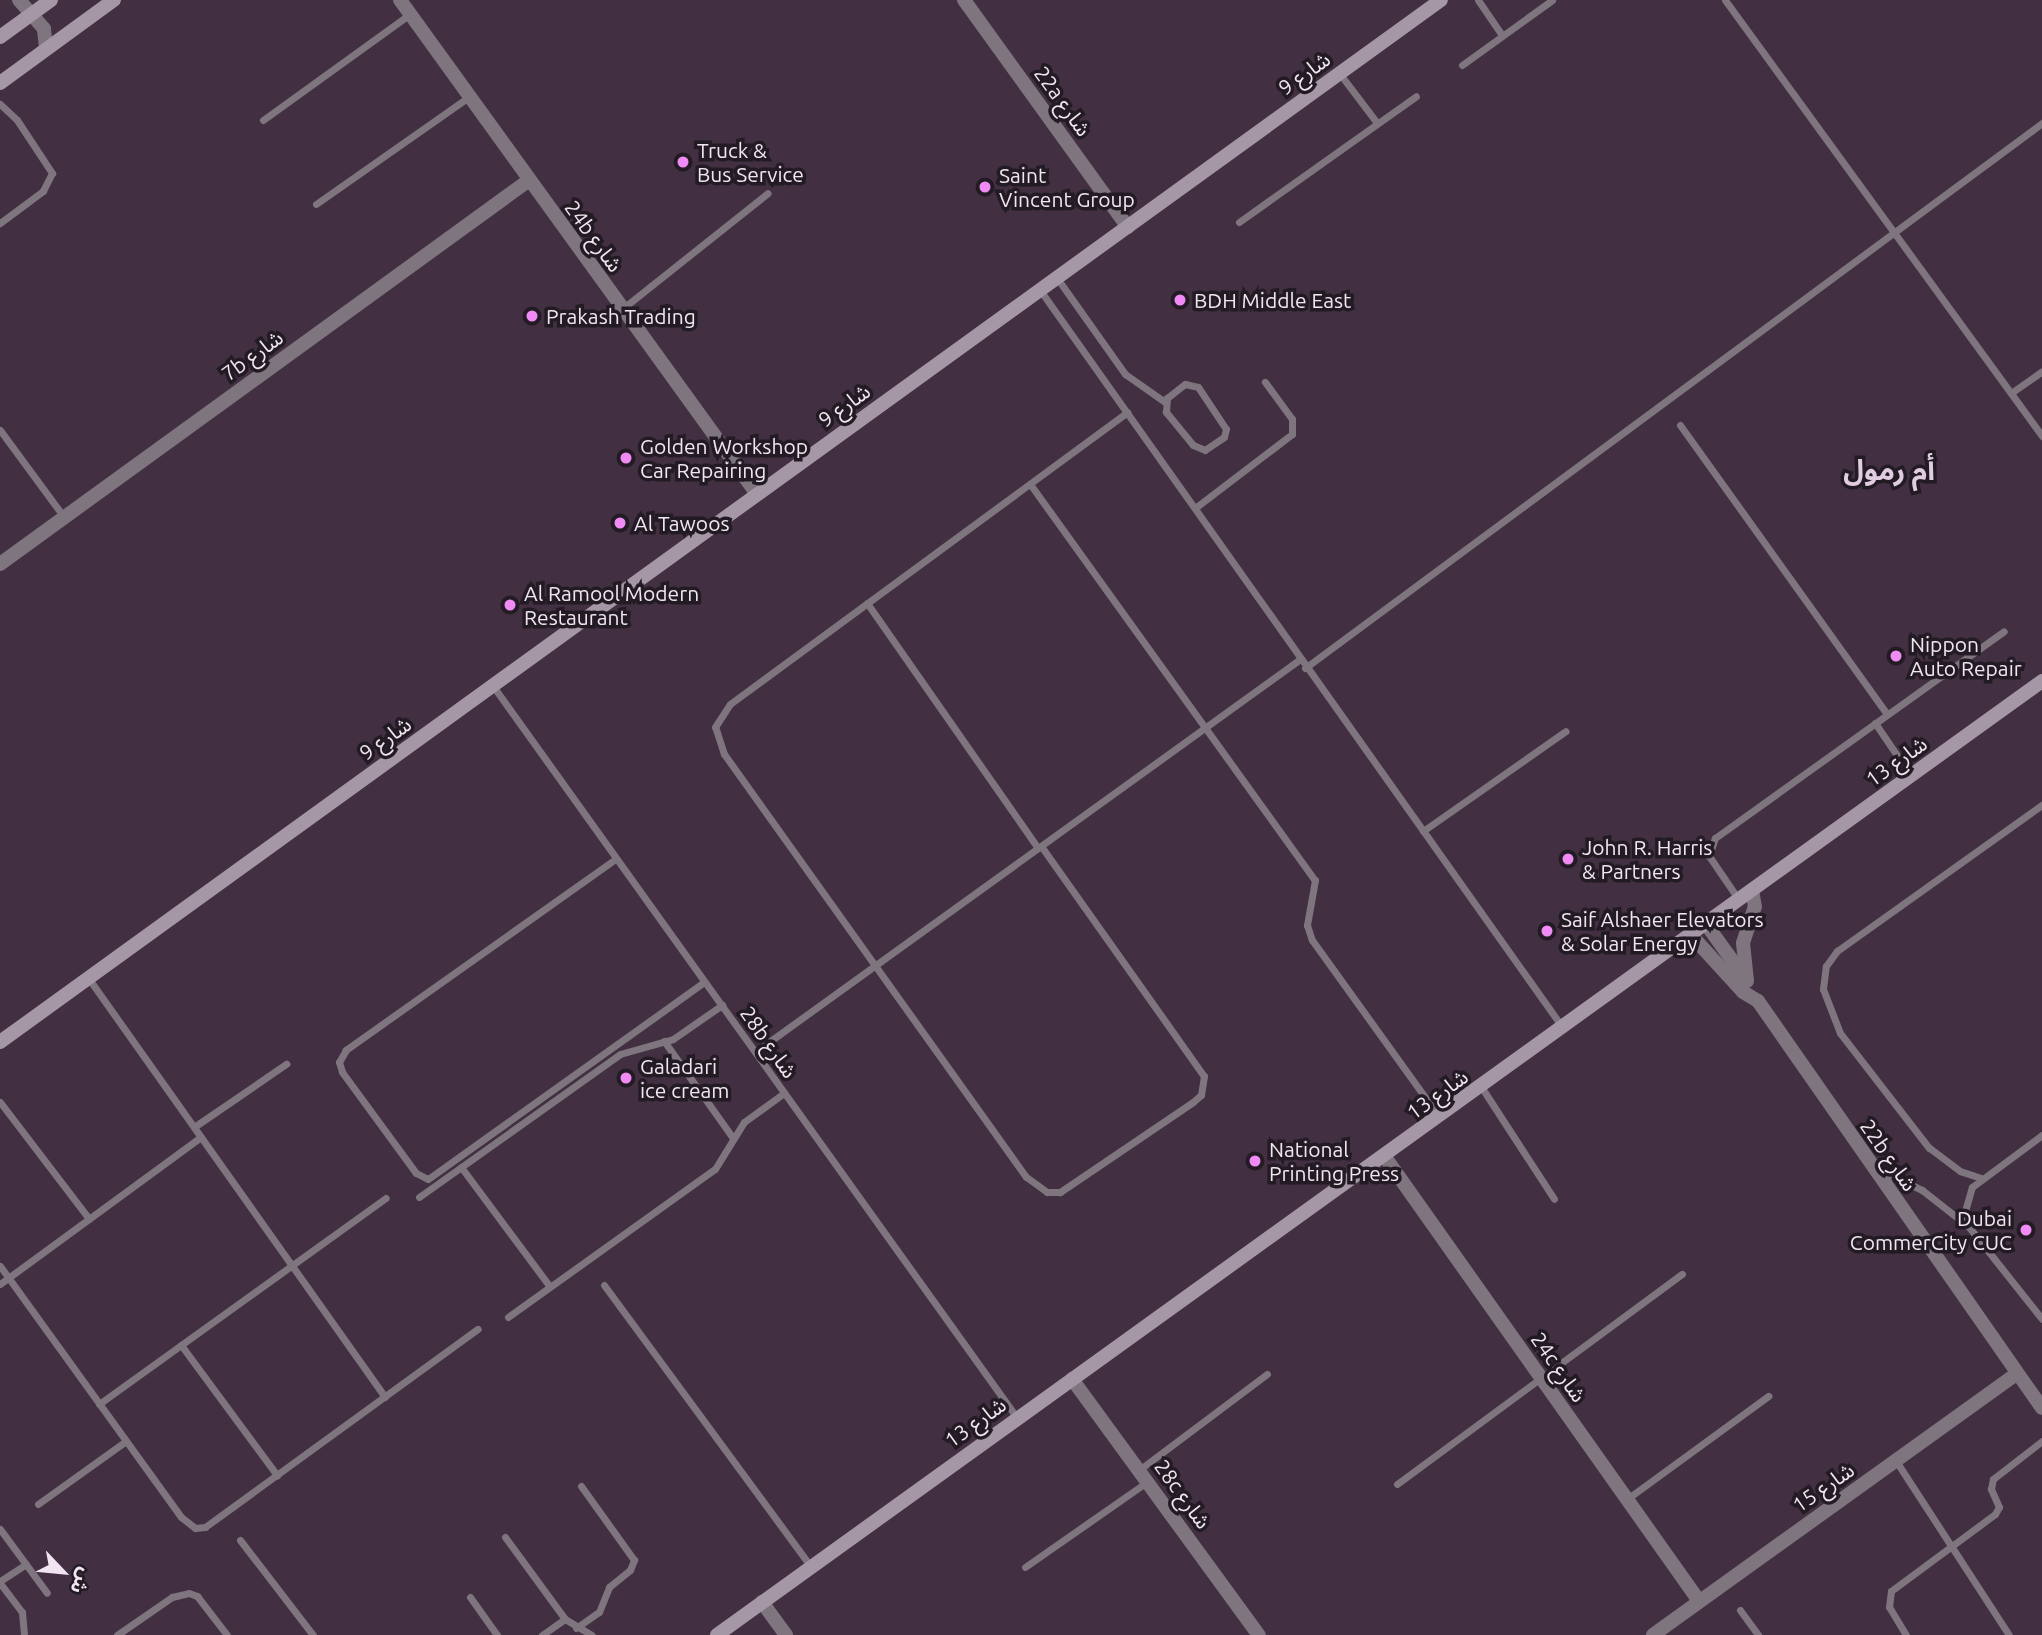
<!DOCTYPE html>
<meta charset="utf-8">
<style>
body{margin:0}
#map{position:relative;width:2042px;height:1635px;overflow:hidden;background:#423042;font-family:Ubuntu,"Noto Sans Arabic",sans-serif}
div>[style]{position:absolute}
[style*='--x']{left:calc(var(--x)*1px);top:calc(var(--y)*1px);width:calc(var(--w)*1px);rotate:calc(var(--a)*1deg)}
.lane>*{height:7px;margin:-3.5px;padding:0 3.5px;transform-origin:3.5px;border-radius:3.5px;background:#7e757e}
.street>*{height:14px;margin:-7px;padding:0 7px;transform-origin:7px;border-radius:7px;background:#7e757e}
.secondary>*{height:14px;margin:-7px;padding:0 7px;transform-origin:7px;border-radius:7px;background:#a597a6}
.dots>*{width:19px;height:19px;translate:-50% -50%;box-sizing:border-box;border:4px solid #231b24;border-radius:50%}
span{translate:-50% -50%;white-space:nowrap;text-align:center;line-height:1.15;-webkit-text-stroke:7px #231b24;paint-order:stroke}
.street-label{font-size:21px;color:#f1e5f1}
.poi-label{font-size:21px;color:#f1e5f1}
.left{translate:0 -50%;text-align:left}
.right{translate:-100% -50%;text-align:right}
.district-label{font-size:28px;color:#e2cce2;font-weight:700}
.north{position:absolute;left:28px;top:1537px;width:70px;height:70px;-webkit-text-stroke:5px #231b24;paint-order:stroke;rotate:116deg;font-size:19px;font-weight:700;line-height:28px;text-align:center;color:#f1e5f1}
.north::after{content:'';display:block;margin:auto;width:24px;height:32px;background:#f1e5f1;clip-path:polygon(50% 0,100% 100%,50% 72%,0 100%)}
</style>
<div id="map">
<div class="lane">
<i style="--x:1478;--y:0;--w:42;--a:55.6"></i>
<i style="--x:1725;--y:0;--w:539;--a:53.98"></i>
<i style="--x:1462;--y:65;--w:111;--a:-35.8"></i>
<i style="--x:1340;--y:74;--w:61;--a:52.9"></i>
<i style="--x:0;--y:104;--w:23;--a:43"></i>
<i style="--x:17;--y:120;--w:64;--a:56.6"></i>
<i style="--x:52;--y:173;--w:20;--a:117"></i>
<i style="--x:43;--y:191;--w:54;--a:143.3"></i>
<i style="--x:263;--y:120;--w:181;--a:-35.8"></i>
<i style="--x:316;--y:204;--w:187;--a:-35"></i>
<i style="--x:1239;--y:222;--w:217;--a:-35.4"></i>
<i style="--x:1057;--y:278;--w:118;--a:54.7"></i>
<i style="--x:1125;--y:374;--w:49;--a:35"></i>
<i style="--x:1040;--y:290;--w:905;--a:54.68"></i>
<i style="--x:622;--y:309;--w:186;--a:-38.5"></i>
<i style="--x:1185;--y:384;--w:13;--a:13"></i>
<i style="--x:1198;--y:387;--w:50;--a:56.3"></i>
<i style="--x:1226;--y:429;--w:8;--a:104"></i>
<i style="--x:1224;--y:437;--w:23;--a:146"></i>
<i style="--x:1205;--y:450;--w:13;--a:-157"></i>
<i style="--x:1193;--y:445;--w:43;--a:-129.3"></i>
<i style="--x:1166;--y:412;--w:14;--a:-86"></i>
<i style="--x:1167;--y:398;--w:23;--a:-38"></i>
<i style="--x:2011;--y:393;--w:38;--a:-35"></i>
<i style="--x:1680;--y:425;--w:355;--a:54.4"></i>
<i style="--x:0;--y:430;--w:108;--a:53.7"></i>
<i style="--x:1030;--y:484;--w:488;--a:54.3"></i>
<i style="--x:1315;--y:880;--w:46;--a:100.1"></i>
<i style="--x:1307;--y:925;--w:16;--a:72"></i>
<i style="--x:1312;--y:940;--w:218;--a:54.3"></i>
<i style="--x:1195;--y:508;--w:122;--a:-37.3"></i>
<i style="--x:1292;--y:434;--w:15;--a:-90"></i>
<i style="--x:1292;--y:419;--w:46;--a:-126.1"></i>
<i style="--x:867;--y:603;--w:299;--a:55.1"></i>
<i style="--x:1305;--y:668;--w:917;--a:-36.48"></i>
<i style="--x:493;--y:686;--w:900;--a:54.4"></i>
<i style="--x:1875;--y:723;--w:64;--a:55.8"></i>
<i style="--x:1423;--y:831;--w:174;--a:-35"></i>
<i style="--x:1041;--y:846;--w:282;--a:54.7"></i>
<i style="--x:1204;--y:1076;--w:19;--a:99"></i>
<i style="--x:1201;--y:1095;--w:11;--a:139"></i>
<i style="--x:1193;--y:1102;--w:161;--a:145.9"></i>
<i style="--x:1060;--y:1192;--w:13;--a:180"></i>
<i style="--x:1047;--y:1192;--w:26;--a:-144"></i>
<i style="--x:1026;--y:1177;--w:520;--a:-125.52"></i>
<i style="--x:724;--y:754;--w:28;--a:-108"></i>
<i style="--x:715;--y:727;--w:27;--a:-57"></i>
<i style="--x:730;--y:704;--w:493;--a:-36.3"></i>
<i style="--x:614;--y:860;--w:329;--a:144.7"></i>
<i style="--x:346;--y:1050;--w:14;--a:120"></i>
<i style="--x:339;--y:1062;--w:10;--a:73"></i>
<i style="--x:342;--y:1072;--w:125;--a:53.8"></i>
<i style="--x:416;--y:1173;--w:13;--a:27"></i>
<i style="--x:428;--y:1179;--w:338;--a:-35.5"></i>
<i style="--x:1739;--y:900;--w:53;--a:-124.3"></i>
<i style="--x:1709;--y:856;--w:19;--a:-72"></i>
<i style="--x:1715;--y:838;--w:355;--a:-35.6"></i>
<i style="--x:89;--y:979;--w:512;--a:54.7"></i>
<i style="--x:664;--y:1041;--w:119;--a:54.6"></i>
<i style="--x:755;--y:1052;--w:671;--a:-35.78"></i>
<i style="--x:1482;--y:1088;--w:132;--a:57"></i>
<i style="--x:0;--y:1102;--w:147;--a:52.7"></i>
<i style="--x:194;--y:1127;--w:112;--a:-34.4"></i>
<i style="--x:461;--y:1167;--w:149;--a:53.4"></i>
<i style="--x:1880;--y:1170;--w:47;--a:25.5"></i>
<i style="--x:1922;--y:1190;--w:60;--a:38.2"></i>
<i style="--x:1969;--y:1227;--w:117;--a:51.6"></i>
<i style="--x:1981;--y:1178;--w:22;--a:-162"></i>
<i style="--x:1960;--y:1171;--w:39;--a:-143"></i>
<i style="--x:1929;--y:1148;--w:145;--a:-127.7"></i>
<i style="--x:1840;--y:1033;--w:47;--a:-111.1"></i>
<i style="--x:1823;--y:989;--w:23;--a:-83"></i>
<i style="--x:1826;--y:966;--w:19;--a:-54"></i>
<i style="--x:1837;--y:951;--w:252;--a:-35.5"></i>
<i style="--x:419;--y:1197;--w:247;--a:-35.4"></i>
<i style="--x:620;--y:1054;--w:55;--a:-15.8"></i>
<i style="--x:673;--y:1039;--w:60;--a:-34.8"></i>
<i style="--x:1969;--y:1227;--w:16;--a:-104"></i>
<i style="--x:1965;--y:1211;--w:25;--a:-74"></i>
<i style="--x:1972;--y:1187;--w:87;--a:-36.6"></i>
<i style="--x:0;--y:1266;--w:309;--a:54.2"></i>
<i style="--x:181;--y:1517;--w:18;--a:38"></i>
<i style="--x:195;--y:1528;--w:10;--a:-6"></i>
<i style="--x:205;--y:1527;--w:337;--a:-36"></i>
<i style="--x:0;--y:1284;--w:249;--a:-36.2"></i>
<i style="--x:604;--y:1285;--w:350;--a:53.7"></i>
<i style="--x:508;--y:1317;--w:254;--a:-35.6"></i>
<i style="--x:715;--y:1169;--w:55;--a:-58.3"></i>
<i style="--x:744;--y:1122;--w:49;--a:-35.9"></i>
<i style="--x:181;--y:1345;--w:162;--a:53.6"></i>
<i style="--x:99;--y:1404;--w:353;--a:-35.7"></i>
<i style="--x:1896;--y:1461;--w:207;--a:57"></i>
<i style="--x:1139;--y:1470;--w:160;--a:-36.9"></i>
<i style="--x:1397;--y:1484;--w:354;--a:-36.4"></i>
<i style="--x:1627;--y:1499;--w:175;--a:-36.1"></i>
<i style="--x:38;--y:1504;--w:108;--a:-35.6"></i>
<i style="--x:0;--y:1529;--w:79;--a:53.7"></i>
<i style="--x:505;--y:1537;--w:102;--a:53.8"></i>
<i style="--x:565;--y:1619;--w:31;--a:31"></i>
<i style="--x:240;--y:1540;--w:120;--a:52.5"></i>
<i style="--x:1025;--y:1567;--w:149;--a:-34.9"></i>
<i style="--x:0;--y:1581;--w:31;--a:-33"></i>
<i style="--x:0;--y:1583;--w:36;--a:53"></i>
<i style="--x:22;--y:1612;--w:23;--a:85"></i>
<i style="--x:470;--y:1597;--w:47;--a:54.6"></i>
<i style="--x:1740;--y:1610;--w:31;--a:54"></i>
<i style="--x:576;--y:1628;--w:28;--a:-35"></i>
<i style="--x:599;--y:1612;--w:27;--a:-68"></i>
<i style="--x:609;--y:1587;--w:27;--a:-39"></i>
<i style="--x:630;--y:1570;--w:11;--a:-68"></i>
<i style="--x:634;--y:1560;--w:91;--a:-125.6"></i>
<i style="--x:117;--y:1635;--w:67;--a:-34.6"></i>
<i style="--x:172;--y:1597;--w:17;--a:-13"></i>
<i style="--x:189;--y:1593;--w:9;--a:21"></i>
<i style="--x:197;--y:1596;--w:49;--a:52.4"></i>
<i style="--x:542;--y:1635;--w:28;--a:-35"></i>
<i style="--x:1906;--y:1635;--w:33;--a:-121"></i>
<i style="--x:1889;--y:1607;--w:16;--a:-83"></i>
<i style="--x:1891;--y:1591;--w:129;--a:-36.5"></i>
<i style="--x:1995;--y:1514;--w:8;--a:-60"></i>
<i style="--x:1999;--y:1507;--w:20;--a:-114"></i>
<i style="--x:1991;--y:1489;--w:10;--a:-79"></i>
<i style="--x:1993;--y:1479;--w:62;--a:-37.8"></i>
</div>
<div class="street">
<i style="--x:19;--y:0;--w:38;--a:49"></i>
<i style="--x:44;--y:29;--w:20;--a:84"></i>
<i style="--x:400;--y:0;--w:609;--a:54.15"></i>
<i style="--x:964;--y:0;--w:280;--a:54.2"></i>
<i style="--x:0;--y:564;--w:652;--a:-35.96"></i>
<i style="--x:1706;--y:924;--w:67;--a:54.2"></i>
<i style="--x:1691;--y:935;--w:77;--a:47.6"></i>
<i style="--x:1743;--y:992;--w:17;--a:31"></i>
<i style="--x:1758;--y:1001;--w:496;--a:55.1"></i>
<i style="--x:1747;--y:981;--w:38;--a:-96"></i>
<i style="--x:1743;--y:943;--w:38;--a:-72"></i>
<i style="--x:1755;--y:907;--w:17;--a:-100"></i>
<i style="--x:1385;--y:1157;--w:544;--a:54.73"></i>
<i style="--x:1072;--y:1379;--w:317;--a:53.9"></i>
<i style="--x:762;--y:1602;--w:41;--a:54"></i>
<i style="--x:1653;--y:1635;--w:448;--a:-35.7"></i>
</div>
<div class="secondary">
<i style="--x:0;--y:37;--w:63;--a:-36"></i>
<i style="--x:0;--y:83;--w:141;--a:-36.1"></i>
<i style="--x:0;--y:1042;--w:1778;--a:-35.87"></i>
<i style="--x:717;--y:1635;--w:1633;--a:-35.75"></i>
</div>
<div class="dots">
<i style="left:683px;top:162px;background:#f08bf5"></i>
<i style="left:985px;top:187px;background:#f08bf5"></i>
<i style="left:1180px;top:300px;background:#f08bf5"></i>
<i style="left:532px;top:316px;background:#f08bf5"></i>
<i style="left:626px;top:458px;background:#f08bf5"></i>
<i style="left:620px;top:523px;background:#f08bf5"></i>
<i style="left:510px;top:605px;background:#f08bf5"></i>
<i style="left:1896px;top:656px;background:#f08bf5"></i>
<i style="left:1568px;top:859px;background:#f08bf5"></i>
<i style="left:1547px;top:931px;background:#f08bf5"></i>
<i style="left:626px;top:1078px;background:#f08bf5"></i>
<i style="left:1255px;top:1161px;background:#f08bf5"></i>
<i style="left:2026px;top:1230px;background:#f08bf5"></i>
</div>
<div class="street-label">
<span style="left:1304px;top:73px;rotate:-36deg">شارع 9</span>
<span style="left:1063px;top:101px;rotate:54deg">22a شارع</span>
<span style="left:594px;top:236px;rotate:54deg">24b شارع</span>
<span style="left:252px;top:355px;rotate:-36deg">7b شارع</span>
<span style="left:844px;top:405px;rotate:-36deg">شارع 9</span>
<span style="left:385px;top:738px;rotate:-36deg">شارع 9</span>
<span style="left:1896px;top:761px;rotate:-36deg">شارع 13</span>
<span style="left:769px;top:1042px;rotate:55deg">28b شارع</span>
<span style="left:1437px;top:1094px;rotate:-36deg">شارع 13</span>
<span style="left:1889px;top:1155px;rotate:55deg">22b شارع</span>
<span style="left:1559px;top:1367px;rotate:55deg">24c شارع</span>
<span style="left:975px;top:1422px;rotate:-36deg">شارع 13</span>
<span style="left:1823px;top:1487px;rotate:-35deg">شارع 15</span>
<span style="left:1183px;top:1494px;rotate:54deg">28c شارع</span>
</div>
<div class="poi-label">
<span class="left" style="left:697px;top:162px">Truck &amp;<br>Bus Service</span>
<span class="left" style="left:999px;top:187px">Saint<br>Vincent Group</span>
<span class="left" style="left:1194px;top:300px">BDH Middle East</span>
<span class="left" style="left:546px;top:316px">Prakash Trading</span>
<span class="left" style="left:640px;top:458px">Golden Workshop<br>Car Repairing</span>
<span class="left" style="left:634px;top:523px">Al Tawoos</span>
<span class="left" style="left:524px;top:605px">Al Ramool Modern<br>Restaurant</span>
<span class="left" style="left:1910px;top:656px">Nippon<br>Auto Repair</span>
<span class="left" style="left:1582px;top:859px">John R. Harris<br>&amp; Partners</span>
<span class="left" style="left:1561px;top:931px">Saif Alshaer Elevators<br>&amp; Solar Energy</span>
<span class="left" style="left:640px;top:1078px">Galadari<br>ice cream</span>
<span class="left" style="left:1269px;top:1161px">National<br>Printing Press</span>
<span class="right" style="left:2012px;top:1230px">Dubai<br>CommerCity CUC</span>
</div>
<div class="district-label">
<span style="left:1889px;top:470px">أم رمول</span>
</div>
<div class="north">ش</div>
</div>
